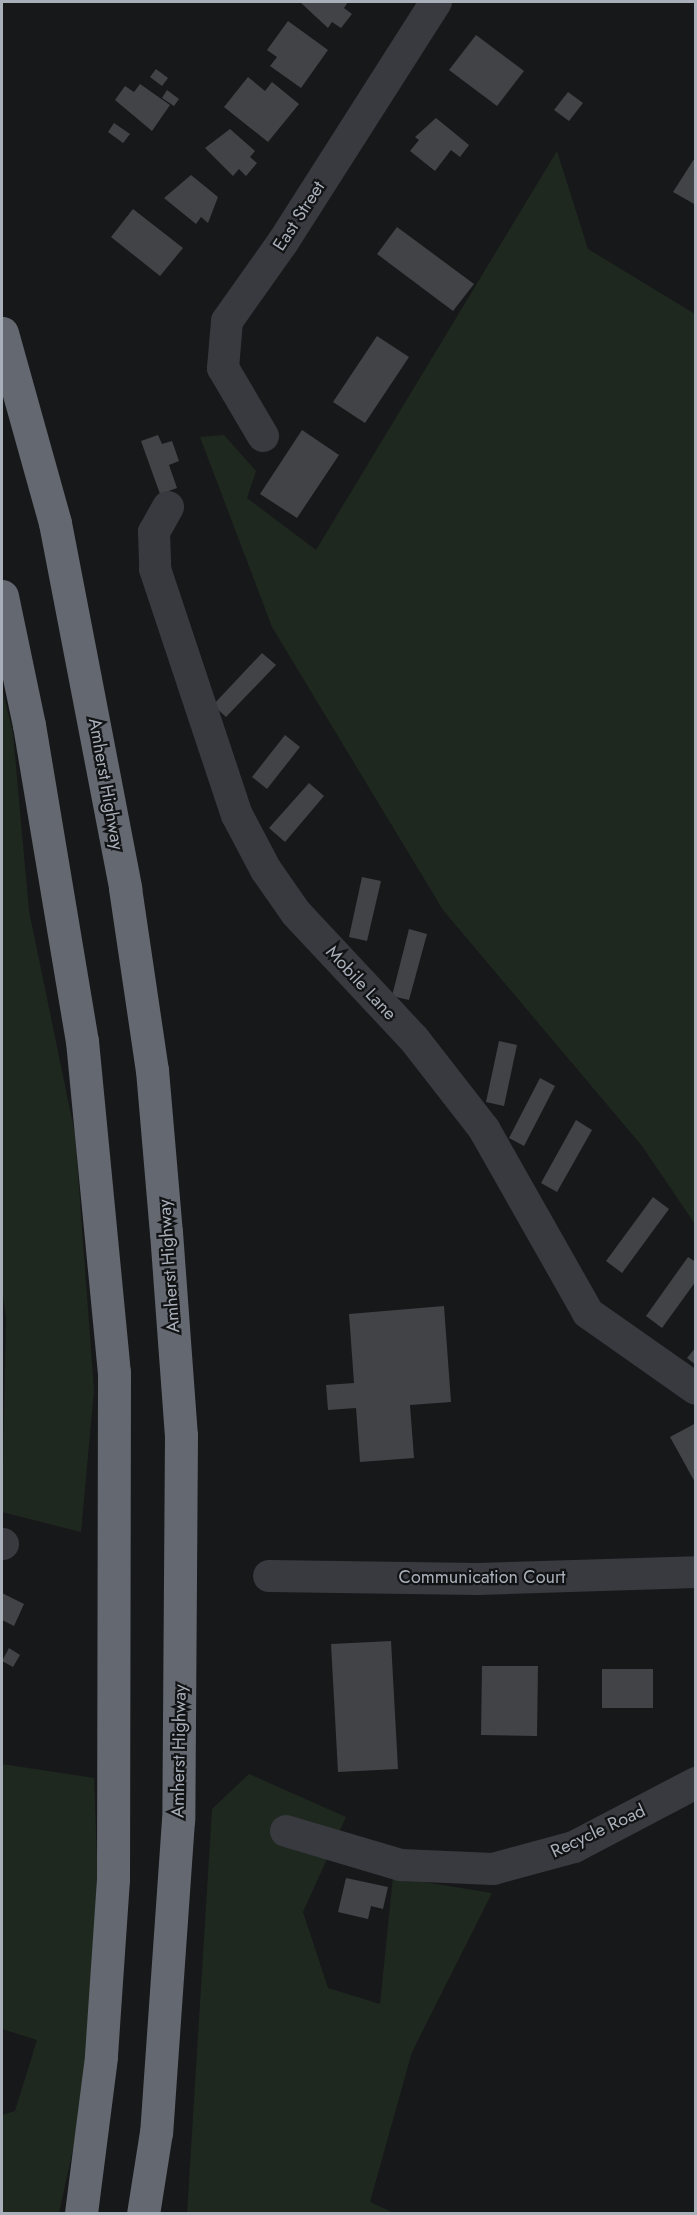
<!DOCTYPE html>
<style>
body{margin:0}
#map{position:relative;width:697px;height:2215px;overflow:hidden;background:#17181a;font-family:Jost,sans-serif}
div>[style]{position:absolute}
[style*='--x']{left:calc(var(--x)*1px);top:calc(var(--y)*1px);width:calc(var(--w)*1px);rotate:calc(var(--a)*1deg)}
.green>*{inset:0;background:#1f281f}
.building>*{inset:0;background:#414347}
.street>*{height:32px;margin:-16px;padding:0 16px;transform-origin:16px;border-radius:16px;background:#383a3f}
.highway>*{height:33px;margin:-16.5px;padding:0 16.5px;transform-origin:16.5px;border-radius:16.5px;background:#646870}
span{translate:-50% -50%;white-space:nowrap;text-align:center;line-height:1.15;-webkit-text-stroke:4.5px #121315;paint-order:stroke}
.street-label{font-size:18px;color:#a9b0ba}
.frame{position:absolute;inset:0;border:3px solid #a9b0ba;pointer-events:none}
</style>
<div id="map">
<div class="green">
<i style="clip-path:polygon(557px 151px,588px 249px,695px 314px,695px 1224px,642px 1146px,443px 910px,272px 627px,200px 437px,224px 435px,256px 471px,247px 498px,316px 550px)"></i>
<i style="clip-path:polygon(2px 689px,13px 733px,29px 911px,75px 1134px,94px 1390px,81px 1532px,2px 1512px,6px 1317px,2px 1289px)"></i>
<i style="clip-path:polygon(2px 1764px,94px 1778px,99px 1907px,82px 2108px,59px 2213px,2px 2213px,2px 2115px,15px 2111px,37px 2040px,2px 2029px)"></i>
<i style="clip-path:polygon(249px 1774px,346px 1817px,303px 1912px,328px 1988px,380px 2004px,393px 1877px,492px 1893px,412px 2052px,370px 2202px,394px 2213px,187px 2214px,212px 1809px)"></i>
</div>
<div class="building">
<i style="clip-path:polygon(300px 2px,348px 2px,344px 8px,352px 14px,341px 28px,332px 22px,328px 28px)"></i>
<i style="clip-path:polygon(288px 21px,328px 50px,301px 88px,270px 66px,277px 57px,267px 50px)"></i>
<i style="clip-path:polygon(476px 35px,524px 71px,497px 106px,449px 70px)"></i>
<i style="clip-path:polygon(156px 69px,168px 78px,162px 86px,150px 77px)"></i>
<i style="clip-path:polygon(248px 77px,265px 91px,272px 82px,299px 104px,268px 142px,224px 107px)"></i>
<i style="clip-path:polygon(140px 84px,170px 105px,152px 131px,115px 100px,125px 86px,134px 92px)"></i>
<i style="clip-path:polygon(167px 90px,179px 99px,174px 106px,162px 98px)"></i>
<i style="clip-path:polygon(568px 92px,583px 103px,569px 121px,554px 110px)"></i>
<i style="clip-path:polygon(436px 118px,469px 145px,460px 157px,451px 150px,435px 171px,410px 151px,419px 140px,415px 137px)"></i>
<i style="clip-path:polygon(114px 123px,130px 134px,123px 143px,108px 132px)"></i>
<i style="clip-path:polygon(230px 129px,255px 151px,250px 157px,257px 163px,246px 176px,239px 169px,233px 176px,205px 148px)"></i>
<i style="clip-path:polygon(696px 156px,696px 205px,673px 192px)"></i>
<i style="clip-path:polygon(191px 175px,218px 197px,208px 223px,201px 217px,196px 224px,164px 198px)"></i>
<i style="clip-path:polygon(133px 209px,183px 248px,160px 276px,111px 237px)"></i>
<i style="clip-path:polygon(397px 227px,474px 284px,453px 311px,377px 254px)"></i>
<i style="clip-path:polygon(377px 336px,409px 357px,365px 423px,333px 402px)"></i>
<i style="clip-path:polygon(302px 430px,339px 455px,297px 518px,260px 494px)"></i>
<i style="clip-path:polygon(158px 435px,162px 444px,172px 441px,179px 461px,169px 465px,177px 488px,160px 494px,141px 441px)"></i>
<i style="clip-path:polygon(262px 653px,276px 665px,226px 717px,213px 705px)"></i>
<i style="clip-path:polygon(285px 735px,300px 747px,267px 789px,252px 777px)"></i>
<i style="clip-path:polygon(309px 783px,324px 796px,285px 842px,269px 828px)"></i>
<i style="clip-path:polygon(362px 877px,381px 881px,367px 941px,349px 937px)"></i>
<i style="clip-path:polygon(409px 929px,427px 934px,409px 1000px,392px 996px)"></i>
<i style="clip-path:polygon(499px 1041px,517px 1045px,504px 1106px,486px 1102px)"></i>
<i style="clip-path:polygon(540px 1078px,555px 1086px,524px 1146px,509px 1138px)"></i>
<i style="clip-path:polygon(576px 1120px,592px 1130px,557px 1192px,541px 1183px)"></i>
<i style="clip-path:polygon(653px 1197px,669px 1209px,622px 1273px,606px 1261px)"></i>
<i style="clip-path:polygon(688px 1257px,696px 1262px,696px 1281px,662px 1328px,646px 1316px)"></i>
<i style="clip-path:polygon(444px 1306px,451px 1402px,410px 1405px,414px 1458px,360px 1462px,356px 1408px,328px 1410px,326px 1385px,354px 1383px,349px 1314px)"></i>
<i style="clip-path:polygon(696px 1347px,696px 1365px,687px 1358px)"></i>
<i style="clip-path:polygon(696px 1423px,696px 1484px,670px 1437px)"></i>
<i style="clip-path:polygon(2px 1593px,24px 1604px,14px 1626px,2px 1620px)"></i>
<i style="clip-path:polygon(391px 1641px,398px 1769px,338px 1772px,331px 1644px)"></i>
<i style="clip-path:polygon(9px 1648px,20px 1655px,13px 1667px,2px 1661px)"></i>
<i style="clip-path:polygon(482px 1666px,538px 1666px,537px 1736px,481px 1735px)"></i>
<i style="clip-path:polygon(602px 1669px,653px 1669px,653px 1708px,602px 1708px)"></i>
<i style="clip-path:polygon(346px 1878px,388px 1887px,383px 1909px,371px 1906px,368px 1919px,338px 1912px)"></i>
</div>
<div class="street">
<i style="--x:263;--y:436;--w:79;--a:-120.5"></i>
<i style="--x:223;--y:368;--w:47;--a:-85.1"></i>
<i style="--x:227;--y:321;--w:97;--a:-54.7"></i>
<i style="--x:283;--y:242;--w:285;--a:-57.5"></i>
<i style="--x:168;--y:507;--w:29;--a:119"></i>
<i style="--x:154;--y:532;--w:37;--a:88"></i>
<i style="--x:155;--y:569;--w:259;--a:71.6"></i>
<i style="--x:237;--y:815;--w:62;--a:62.2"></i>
<i style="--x:266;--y:870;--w:52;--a:55.1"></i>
<i style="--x:296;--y:913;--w:173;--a:46.9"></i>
<i style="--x:414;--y:1039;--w:114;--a:52.1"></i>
<i style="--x:484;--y:1129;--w:211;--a:60.5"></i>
<i style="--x:588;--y:1313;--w:132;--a:35.1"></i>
<i style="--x:2;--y:1544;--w:1;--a:0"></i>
<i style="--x:269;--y:1576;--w:208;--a:0.8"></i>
<i style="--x:477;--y:1579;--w:219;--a:-1.8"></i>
<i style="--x:286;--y:1831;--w:120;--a:16.5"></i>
<i style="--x:401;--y:1865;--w:92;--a:2.5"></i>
<i style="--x:493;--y:1869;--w:84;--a:-15.2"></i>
<i style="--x:574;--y:1847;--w:138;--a:-27.7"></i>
</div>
<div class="highway">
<i style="--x:2;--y:333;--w:197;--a:74.4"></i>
<i style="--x:55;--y:523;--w:372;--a:79.1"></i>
<i style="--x:125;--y:888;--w:184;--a:81.6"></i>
<i style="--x:152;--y:1070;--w:163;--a:85.1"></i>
<i style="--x:166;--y:1232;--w:204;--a:85.8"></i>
<i style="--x:181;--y:1435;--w:385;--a:90.4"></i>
<i style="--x:178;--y:1820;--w:313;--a:94"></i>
<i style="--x:156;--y:2132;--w:83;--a:99"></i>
<i style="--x:2;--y:596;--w:132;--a:78.2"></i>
<i style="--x:29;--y:725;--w:320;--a:80.5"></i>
<i style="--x:82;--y:1041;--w:333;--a:84.5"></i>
<i style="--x:114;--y:1372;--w:507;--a:90.11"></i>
<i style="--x:113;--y:1879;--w:178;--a:93.9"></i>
<i style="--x:101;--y:2057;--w:158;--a:97.3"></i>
</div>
<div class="street-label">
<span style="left:299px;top:216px;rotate:-57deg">East Street</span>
<span style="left:106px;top:784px;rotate:80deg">Amherst Highway</span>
<span style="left:361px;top:983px;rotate:47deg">Mobile Lane</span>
<span style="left:169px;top:1266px;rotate:-94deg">Amherst Highway</span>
<span style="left:482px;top:1577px">Communication Court</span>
<span style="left:179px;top:1751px;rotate:-89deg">Amherst Highway</span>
<span style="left:598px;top:1831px;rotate:-25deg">Recycle Road</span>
</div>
<div class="frame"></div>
</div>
